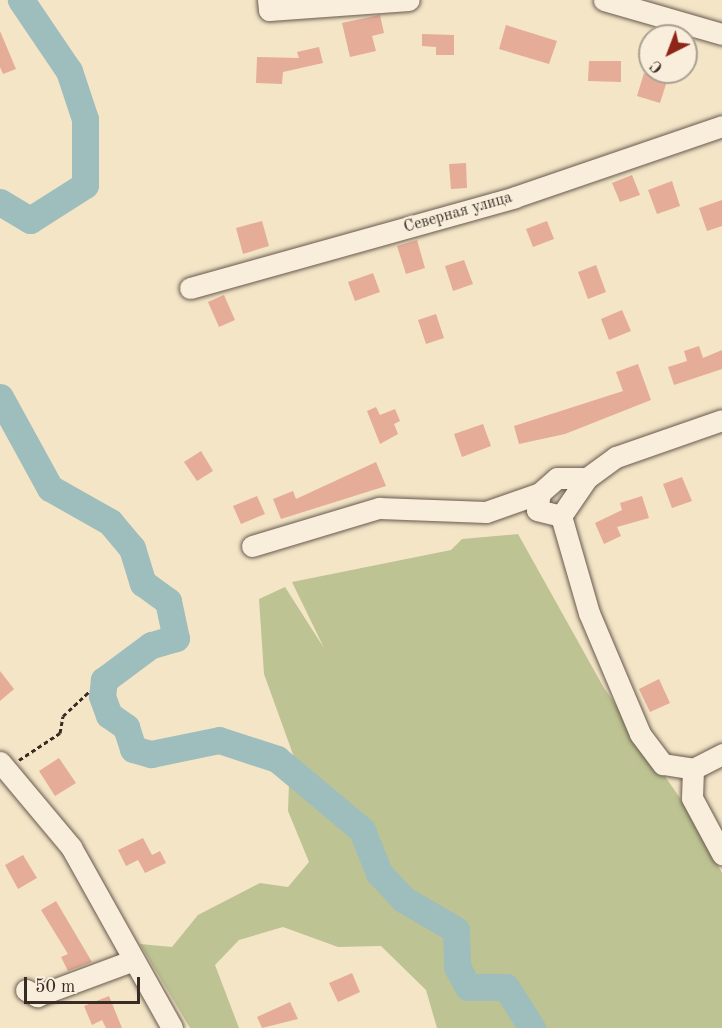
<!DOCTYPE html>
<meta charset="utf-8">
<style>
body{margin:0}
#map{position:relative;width:722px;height:1028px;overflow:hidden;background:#f4e5c7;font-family:"Old Standard TT",serif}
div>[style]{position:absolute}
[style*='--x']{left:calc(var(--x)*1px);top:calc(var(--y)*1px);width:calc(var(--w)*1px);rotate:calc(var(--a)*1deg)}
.green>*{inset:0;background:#bec393}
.river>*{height:27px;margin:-13.5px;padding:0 13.5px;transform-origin:13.5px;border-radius:13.5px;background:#9ebdbd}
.building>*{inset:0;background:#e5ac97}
.path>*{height:3px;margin-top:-1.5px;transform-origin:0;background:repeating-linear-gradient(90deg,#372b24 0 4.5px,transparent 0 7.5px)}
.roads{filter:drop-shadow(0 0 2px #665a4d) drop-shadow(0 0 2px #665a4d)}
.minor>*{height:21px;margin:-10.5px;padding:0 10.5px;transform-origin:10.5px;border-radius:10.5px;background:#f8eedb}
span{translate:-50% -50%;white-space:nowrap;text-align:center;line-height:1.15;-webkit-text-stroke:4.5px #f8eedb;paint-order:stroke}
.street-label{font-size:16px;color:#372b24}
.north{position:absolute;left:638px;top:24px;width:60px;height:60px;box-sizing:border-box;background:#f8eedb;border:2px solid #aba092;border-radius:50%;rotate:222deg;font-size:16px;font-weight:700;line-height:24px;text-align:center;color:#372b24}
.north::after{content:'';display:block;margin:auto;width:21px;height:27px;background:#8f2418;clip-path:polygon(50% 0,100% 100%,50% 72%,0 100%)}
.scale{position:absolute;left:24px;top:977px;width:116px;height:27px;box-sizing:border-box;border:3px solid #372b24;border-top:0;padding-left:8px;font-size:18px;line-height:21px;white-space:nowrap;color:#372b24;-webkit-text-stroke:4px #f8eedb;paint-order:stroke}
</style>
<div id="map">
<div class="green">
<i style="clip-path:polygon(518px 534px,604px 688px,691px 814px,722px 873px,722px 1028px,437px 1028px,426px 990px,381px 946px,338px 947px,283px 927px,239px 940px,215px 965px,239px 1028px,190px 1028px,140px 944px,172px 947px,198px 915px,260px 883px,288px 887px,309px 862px,288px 811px,289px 783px,299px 771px,264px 674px,259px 599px,285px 587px,324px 648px,292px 582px,451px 550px,462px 539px)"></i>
</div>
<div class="river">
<i style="--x:0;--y:202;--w:35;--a:31"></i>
<i style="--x:30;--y:220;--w:65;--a:-32.5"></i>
<i style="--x:85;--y:185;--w:66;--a:-90"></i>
<i style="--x:85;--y:119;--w:51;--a:-108.4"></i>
<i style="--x:69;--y:71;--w:86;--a:-124.1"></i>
<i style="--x:0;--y:397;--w:104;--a:61.2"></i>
<i style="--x:50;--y:488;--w:69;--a:29.5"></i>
<i style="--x:110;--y:522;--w:34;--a:50"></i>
<i style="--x:132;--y:548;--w:37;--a:73"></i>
<i style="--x:143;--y:583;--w:31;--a:36"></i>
<i style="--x:168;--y:601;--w:38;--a:78"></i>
<i style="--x:176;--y:638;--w:26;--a:164"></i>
<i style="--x:151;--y:645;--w:59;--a:143.3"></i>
<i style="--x:104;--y:680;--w:16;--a:97"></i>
<i style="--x:102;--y:696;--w:20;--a:70"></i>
<i style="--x:109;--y:715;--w:21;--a:35"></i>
<i style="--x:126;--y:727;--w:23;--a:72"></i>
<i style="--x:133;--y:749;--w:19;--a:16"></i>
<i style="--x:151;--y:754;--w:69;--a:-11.6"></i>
<i style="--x:219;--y:740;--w:61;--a:18.1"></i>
<i style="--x:277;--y:759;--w:111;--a:39.9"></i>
<i style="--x:362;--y:830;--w:46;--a:68.4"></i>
<i style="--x:379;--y:873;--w:35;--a:47"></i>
<i style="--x:403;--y:899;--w:61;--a:30.3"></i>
<i style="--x:456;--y:930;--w:37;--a:88"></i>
<i style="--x:457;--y:967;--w:23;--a:61"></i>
<i style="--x:468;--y:987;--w:38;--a:0"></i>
<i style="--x:506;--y:987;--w:49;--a:57.6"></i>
</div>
<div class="building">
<i style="clip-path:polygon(380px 15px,384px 33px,372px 36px,376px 51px,350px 57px,342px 23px)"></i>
<i style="clip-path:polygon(506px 25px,557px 41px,549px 64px,499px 49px)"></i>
<i style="clip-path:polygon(0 31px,16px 69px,3px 74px,0 67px)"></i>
<i style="clip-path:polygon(422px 34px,454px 35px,454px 55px,436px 55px,436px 47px,422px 46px)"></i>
<i style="clip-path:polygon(319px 47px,323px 63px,283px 72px,282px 84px,256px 83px,257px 57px,299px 58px,297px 52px)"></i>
<i style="clip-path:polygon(589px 61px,621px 61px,621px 82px,588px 81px)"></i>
<i style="clip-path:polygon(644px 73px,667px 81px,660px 103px,637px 96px)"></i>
<i style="clip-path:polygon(466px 163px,467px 188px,451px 189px,449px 164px)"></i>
<i style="clip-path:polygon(632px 175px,640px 195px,620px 202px,612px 183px)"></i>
<i style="clip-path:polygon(672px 181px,680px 206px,657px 214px,648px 190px)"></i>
<i style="clip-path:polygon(722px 200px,722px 226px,707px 231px,699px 208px)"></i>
<i style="clip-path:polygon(262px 221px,269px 246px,243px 254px,236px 228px)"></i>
<i style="clip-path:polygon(547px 221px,554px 239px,533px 247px,526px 229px)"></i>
<i style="clip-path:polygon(417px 240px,425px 268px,406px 274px,397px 246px)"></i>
<i style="clip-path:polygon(464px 260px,473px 284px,453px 291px,445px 266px)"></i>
<i style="clip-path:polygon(596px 265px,606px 292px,588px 299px,578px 272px)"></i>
<i style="clip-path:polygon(373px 273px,380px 292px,355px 301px,348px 282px)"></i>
<i style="clip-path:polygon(224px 295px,235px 320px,219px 327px,208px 302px)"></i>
<i style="clip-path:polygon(622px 310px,631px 331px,609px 340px,601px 319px)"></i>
<i style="clip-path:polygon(436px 314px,444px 338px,426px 344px,418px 320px)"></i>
<i style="clip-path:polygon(699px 346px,703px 358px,722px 350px,722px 369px,674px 385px,668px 367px,687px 361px,684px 351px)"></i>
<i style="clip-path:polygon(638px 364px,651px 400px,565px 434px,519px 444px,514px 426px,623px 391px,616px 372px)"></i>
<i style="clip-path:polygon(376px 407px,380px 415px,395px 409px,400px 421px,394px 424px,398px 434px,380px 444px,367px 411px)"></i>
<i style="clip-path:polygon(483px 424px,491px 446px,462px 457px,454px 434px)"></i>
<i style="clip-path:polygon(201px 451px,213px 471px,197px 481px,184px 462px)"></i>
<i style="clip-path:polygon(376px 462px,386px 486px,281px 519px,273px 499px,293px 491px,296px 499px)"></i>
<i style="clip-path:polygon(682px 477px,692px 501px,672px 508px,663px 484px)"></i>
<i style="clip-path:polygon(257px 496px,265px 514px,241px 524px,233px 506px)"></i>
<i style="clip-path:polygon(642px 496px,649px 518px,617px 527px,621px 536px,604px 544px,595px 523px,622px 510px,620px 503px)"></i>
<i style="clip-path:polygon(0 671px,14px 689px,0 701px)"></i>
<i style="clip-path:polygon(659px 679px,670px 703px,650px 712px,639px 689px)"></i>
<i style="clip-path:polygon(59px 758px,76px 783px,55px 796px,39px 771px)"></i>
<i style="clip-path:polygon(143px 838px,152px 855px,160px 851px,166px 863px,145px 873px,138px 860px,126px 866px,118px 850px)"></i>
<i style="clip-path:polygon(23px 855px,37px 878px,18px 889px,5px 865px)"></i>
<i style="clip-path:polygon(56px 901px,92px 962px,68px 971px,61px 957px,68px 954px,41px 910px)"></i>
<i style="clip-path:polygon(352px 973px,360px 992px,338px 1002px,329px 983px)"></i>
<i style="clip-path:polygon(109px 996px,122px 1028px,106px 1028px,102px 1020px,92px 1025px,84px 1006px)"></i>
<i style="clip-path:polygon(290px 1002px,298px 1019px,262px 1028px,257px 1017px)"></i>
</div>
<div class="path">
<i style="--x:19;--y:760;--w:49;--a:-33.4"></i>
<i style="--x:60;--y:733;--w:17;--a:-80"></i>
<i style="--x:63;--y:716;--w:37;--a:-43"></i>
</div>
<div class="roads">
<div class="minor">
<i style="--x:268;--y:0;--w:10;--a:84"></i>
<i style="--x:269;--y:10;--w:140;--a:-4.1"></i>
<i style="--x:604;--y:0;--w:123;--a:16.1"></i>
<i style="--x:190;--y:288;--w:337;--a:-15.6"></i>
<i style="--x:515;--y:197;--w:219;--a:-18.9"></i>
<i style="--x:587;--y:478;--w:30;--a:180"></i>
<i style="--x:557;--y:478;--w:23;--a:139"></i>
<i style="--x:540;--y:493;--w:17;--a:100"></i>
<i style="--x:537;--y:510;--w:25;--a:14"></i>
<i style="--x:561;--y:516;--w:46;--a:-55.6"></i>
<i style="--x:587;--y:478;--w:36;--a:-36"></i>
<i style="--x:616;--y:457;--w:112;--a:-19.2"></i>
<i style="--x:561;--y:516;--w:101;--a:73.9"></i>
<i style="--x:589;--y:613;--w:131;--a:67.1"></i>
<i style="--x:640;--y:734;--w:38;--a:53"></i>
<i style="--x:663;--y:764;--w:30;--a:9"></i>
<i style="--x:252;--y:546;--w:133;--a:-16.7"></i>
<i style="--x:379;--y:508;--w:107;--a:2.1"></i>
<i style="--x:486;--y:512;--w:57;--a:-19.4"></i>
<i style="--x:0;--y:762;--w:111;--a:50.1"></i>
<i style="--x:71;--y:847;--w:207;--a:60.8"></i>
<i style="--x:693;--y:769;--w:29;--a:92"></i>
<i style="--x:692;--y:798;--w:64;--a:61.8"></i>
<i style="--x:693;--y:769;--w:33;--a:-27"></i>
<i style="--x:26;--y:990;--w:13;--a:29"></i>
<i style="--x:37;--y:996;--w:103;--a:-20.4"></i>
</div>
</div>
<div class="street-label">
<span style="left:458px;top:213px;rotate:-16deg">Северная улица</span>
</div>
<div class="north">С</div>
<div class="scale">50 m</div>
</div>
